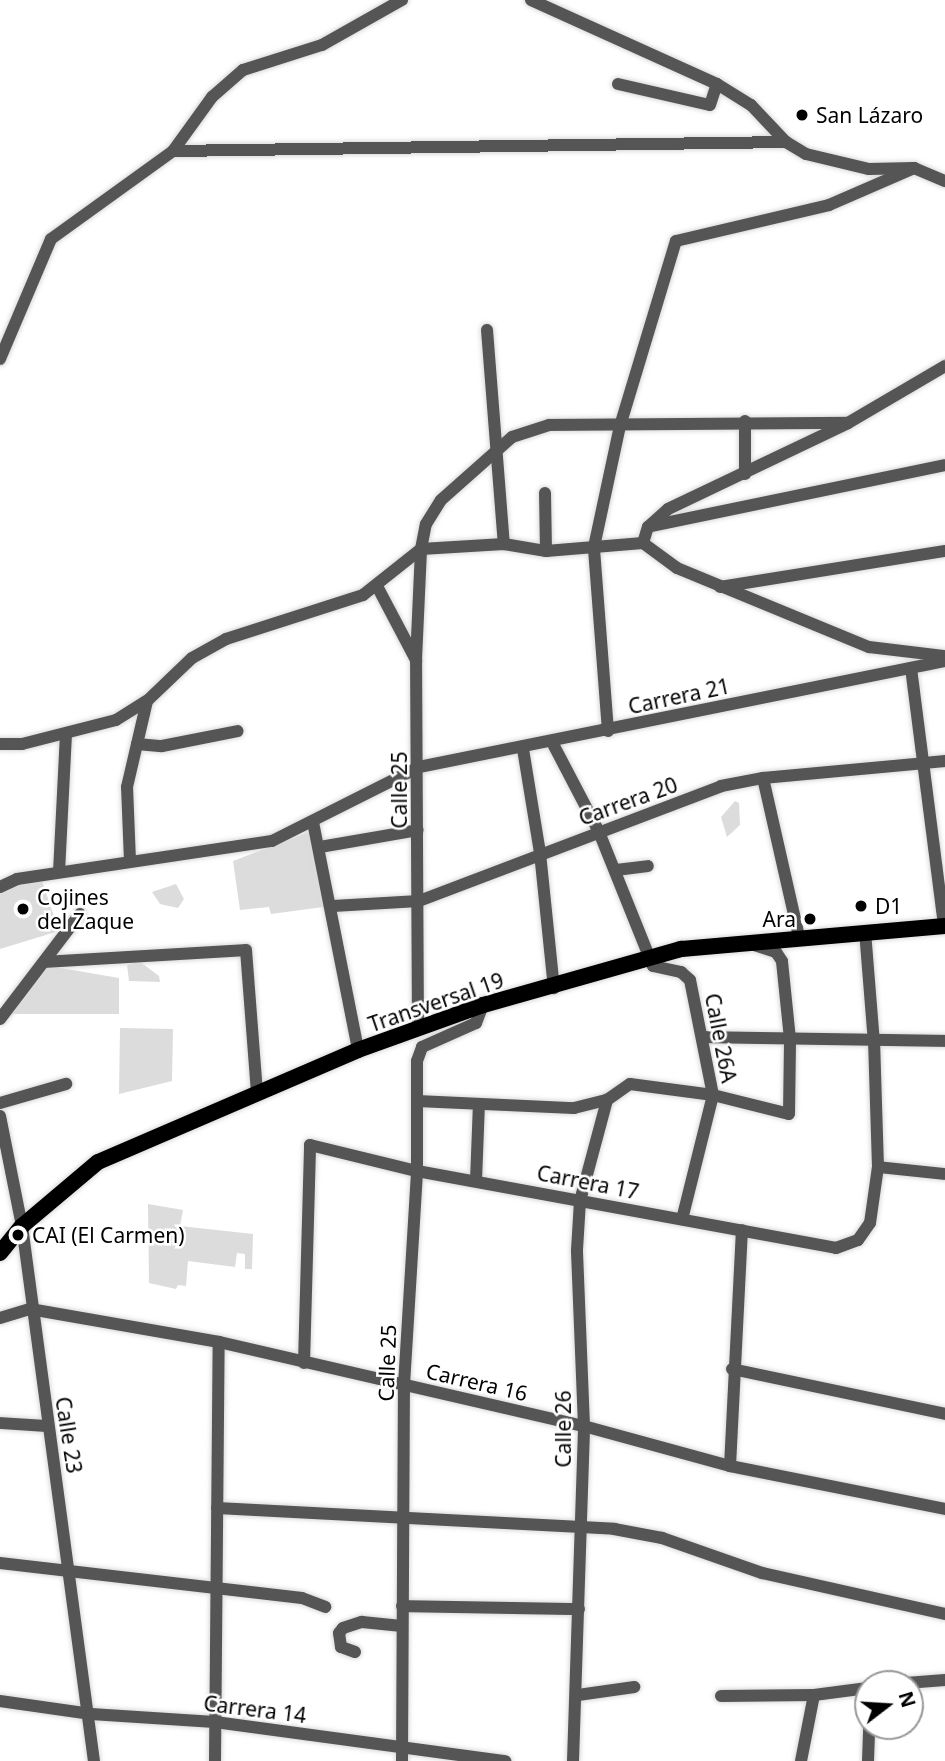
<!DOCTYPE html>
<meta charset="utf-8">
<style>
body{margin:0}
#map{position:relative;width:945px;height:1761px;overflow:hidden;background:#fff;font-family:"Noto Sans",sans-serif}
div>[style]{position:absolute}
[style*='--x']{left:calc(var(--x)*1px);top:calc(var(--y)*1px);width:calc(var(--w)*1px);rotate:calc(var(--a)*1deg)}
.green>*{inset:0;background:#dcdcdc}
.roads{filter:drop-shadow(0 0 2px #dbdbdb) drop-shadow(0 0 2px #dbdbdb)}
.minor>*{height:12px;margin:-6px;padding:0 6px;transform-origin:6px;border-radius:6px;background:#555}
.major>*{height:16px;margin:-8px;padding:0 8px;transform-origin:8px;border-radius:8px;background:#000}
.dots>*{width:19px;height:19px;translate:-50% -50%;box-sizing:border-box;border:4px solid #fff;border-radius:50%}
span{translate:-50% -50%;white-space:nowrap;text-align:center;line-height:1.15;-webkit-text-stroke:5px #fff;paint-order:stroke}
.poi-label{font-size:21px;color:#000}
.left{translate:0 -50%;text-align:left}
.right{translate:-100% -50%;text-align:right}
.street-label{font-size:21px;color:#000}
.north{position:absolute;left:854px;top:1670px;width:70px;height:70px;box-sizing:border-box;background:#fff;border:2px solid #999;border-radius:50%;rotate:73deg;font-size:19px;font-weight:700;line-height:28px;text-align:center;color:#000}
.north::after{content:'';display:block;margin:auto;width:24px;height:32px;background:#000;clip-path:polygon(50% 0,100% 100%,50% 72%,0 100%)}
</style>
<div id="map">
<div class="green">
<i style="clip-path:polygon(735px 801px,739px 803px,740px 825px,727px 837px,721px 817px)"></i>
<i style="clip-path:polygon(314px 830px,331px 906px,271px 914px,269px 907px,240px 910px,233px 861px)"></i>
<i style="clip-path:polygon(39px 872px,59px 931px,0 949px,0 887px)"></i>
<i style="clip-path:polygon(176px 884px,184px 899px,178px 908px,160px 904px,152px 892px)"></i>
<i style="clip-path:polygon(139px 961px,159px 976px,160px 982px,129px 981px,127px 965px)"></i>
<i style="clip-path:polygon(49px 966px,119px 978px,119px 1014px,9px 1014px)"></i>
<i style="clip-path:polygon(120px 1028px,173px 1029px,172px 1081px,119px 1094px)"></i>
<i style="clip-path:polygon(148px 1204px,183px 1210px,180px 1226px,253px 1234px,252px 1269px,245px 1269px,245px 1254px,237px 1253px,235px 1267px,188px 1261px,186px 1286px,178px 1285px,176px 1289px,149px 1283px)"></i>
</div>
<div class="roads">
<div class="minor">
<i style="--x:531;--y:0;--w:204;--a:24.3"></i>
<i style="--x:717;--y:84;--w:40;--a:32"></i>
<i style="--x:751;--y:105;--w:51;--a:46.6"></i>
<i style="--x:786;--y:142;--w:23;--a:31"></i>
<i style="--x:806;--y:154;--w:65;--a:13.4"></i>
<i style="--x:869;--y:169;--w:45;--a:-1.3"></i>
<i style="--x:914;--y:168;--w:34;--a:23"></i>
<i style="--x:618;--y:84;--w:94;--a:12.9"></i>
<i style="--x:710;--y:105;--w:22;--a:-72"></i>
<i style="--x:173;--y:151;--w:613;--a:-0.84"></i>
<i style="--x:487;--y:330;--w:215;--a:85.5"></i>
<i style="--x:0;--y:359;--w:130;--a:-67"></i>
<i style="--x:51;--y:239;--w:150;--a:-35.8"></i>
<i style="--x:173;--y:151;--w:67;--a:-54.2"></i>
<i style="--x:212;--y:97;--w:41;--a:-41.1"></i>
<i style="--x:243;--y:70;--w:83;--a:-17.6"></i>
<i style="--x:322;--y:45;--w:92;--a:-29.4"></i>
<i style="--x:745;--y:474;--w:53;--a:-90"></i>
<i style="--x:545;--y:493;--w:58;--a:89"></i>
<i style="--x:651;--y:526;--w:300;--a:-11.7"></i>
<i style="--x:643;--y:543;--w:17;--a:-73"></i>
<i style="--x:648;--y:527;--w:27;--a:-42"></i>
<i style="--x:668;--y:509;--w:199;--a:-25.5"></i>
<i style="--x:848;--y:423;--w:113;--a:-30.4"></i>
<i style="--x:643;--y:543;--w:42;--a:36.3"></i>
<i style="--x:677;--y:568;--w:208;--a:22.4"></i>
<i style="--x:869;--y:647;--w:77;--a:6.8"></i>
<i style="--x:421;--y:549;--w:83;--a:-3.4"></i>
<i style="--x:504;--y:544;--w:43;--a:9.5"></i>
<i style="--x:546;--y:551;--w:97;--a:-4.7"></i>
<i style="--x:377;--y:586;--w:84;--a:62.2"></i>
<i style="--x:720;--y:587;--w:228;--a:-9.1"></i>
<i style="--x:911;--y:668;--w:261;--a:82.7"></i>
<i style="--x:608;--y:731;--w:185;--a:-94.4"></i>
<i style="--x:594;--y:547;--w:124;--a:-77.9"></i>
<i style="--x:620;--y:426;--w:193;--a:-73.2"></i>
<i style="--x:676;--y:241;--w:157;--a:-13.2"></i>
<i style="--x:829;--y:205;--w:93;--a:-23.5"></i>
<i style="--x:552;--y:742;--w:102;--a:62.4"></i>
<i style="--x:599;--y:832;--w:144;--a:68.1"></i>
<i style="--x:653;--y:966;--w:29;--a:12"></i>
<i style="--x:681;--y:972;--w:12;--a:42"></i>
<i style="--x:690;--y:980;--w:117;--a:78.7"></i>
<i style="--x:713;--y:1095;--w:128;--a:104"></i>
<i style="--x:0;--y:744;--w:22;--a:0"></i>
<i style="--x:22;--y:744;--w:97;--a:-14.3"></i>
<i style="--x:116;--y:720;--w:36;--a:-32"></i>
<i style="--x:147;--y:701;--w:62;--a:-43.7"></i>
<i style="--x:192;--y:658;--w:39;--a:-29"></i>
<i style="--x:226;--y:639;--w:144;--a:-17.8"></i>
<i style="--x:363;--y:595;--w:74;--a:-38.4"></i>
<i style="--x:137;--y:744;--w:25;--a:5"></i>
<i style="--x:162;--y:746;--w:77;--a:-11.2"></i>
<i style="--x:523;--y:749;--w:105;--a:80.7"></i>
<i style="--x:540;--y:853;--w:136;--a:84.1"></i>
<i style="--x:763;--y:778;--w:163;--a:77.2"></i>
<i style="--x:313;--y:822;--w:232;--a:78.8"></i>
<i style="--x:320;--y:847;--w:99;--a:-9.8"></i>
<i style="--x:130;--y:861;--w:74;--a:-92.3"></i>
<i style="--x:127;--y:787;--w:88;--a:-76.9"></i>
<i style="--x:616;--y:870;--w:32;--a:-7"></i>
<i style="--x:59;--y:872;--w:138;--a:-87.1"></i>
<i style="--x:0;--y:887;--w:19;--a:-25"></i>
<i style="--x:17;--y:879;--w:258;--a:-8.5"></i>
<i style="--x:272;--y:841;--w:165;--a:-26.7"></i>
<i style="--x:419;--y:767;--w:537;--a:-11.39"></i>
<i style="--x:333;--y:906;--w:86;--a:-3.3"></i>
<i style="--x:419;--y:901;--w:323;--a:-20.8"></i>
<i style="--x:721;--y:786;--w:43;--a:-10.8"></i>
<i style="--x:763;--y:778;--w:183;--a:-5.3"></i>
<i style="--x:45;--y:962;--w:201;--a:-3.4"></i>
<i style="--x:246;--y:950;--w:143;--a:85.6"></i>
<i style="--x:0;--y:1019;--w:132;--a:-52.7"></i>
<i style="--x:418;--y:1030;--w:370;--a:-90.3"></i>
<i style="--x:416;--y:660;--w:111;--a:-87.4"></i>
<i style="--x:421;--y:549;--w:25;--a:-79"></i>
<i style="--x:426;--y:524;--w:28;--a:-58"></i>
<i style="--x:441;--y:500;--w:95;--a:-41.6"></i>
<i style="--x:512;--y:437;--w:39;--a:-18"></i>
<i style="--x:549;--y:425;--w:299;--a:-0.4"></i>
<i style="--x:703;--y:1037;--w:242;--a:0.9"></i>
<i style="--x:417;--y:1101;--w:157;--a:2.6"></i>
<i style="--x:574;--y:1108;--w:34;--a:-14"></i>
<i style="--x:607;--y:1100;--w:28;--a:-35"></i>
<i style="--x:630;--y:1084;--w:84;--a:7.5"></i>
<i style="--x:713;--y:1095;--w:78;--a:14"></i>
<i style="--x:789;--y:1114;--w:75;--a:-89.2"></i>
<i style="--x:790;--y:1039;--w:78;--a:-95.9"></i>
<i style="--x:782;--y:961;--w:11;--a:-124"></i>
<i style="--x:776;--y:952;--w:22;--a:-162"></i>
<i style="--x:0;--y:1103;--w:69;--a:-16.1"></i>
<i style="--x:0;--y:1116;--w:112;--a:78.7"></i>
<i style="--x:22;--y:1226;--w:540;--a:82.34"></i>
<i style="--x:878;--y:1167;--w:67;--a:6"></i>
<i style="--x:476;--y:1181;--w:77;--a:-87.8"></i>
<i style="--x:0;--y:1318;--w:31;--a:-17"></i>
<i style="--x:30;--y:1309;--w:192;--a:9.9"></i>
<i style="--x:219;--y:1342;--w:375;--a:13"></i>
<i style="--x:584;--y:1426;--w:151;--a:15.3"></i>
<i style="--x:730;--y:1466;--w:219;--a:11.3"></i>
<i style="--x:304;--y:1363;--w:218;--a:-88.4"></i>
<i style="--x:310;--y:1145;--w:110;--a:13.7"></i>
<i style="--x:417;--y:1171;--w:426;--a:10.4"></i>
<i style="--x:836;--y:1248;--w:23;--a:-20"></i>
<i style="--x:858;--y:1240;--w:21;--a:-55"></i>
<i style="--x:870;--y:1223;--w:57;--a:-81.9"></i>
<i style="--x:878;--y:1167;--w:124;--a:-91.8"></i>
<i style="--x:874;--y:1043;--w:111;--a:-94.6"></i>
<i style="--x:732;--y:1369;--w:218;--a:11.9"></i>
<i style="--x:0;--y:1423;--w:48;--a:3.6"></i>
<i style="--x:730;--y:1466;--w:236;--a:-87.1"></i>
<i style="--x:217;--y:1508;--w:398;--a:3"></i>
<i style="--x:614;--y:1529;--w:49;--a:10.6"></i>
<i style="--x:662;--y:1538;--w:106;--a:19.3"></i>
<i style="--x:762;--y:1573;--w:188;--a:12.6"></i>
<i style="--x:0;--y:1563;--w:304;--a:6.6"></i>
<i style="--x:302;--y:1598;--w:25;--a:21"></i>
<i style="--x:402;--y:1606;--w:177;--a:1"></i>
<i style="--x:355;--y:1652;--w:15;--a:-160"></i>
<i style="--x:341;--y:1647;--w:14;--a:-98"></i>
<i style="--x:339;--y:1633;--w:6;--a:-51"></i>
<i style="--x:343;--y:1628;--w:20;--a:-18"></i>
<i style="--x:362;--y:1622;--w:40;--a:5.7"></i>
<i style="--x:893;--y:1684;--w:52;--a:-4.4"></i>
<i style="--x:578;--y:1695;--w:57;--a:-8.1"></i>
<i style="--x:721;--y:1696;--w:93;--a:-0.6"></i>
<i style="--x:814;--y:1695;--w:54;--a:-7.4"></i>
<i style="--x:0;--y:1701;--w:92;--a:8.1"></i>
<i style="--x:91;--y:1714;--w:124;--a:3.7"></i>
<i style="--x:215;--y:1722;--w:293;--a:7.7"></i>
<i style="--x:215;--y:1761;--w:419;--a:-89.5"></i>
<i style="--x:402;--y:1761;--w:376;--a:-89.7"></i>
<i style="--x:404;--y:1385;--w:214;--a:-86.5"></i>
<i style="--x:417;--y:1171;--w:110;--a:-90"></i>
<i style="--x:417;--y:1061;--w:15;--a:-70"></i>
<i style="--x:422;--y:1047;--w:59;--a:-24"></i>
<i style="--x:476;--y:1023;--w:19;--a:-69"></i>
<i style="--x:573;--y:1761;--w:335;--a:-88.1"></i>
<i style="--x:584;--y:1426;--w:176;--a:-92.3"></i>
<i style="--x:577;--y:1250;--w:49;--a:-86.5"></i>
<i style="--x:580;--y:1201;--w:105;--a:-75"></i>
<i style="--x:801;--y:1761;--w:67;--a:-78.9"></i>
<i style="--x:868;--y:1761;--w:35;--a:-88"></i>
</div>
<div class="major">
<i style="--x:0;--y:1253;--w:35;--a:-51"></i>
<i style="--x:22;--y:1226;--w:99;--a:-40.1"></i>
<i style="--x:98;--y:1162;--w:283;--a:-23.3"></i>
<i style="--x:358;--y:1050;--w:133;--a:-19.8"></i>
<i style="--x:483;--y:1005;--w:206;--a:-15.8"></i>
<i style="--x:681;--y:949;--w:265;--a:-5"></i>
</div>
</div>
<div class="dots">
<i style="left:802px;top:115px;background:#000"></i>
<i style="left:861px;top:906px;background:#000"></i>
<i style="left:23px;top:909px;background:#000"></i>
<i style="left:810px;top:919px;background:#000"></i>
<i style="left:18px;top:1235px;background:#000"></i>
</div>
<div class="poi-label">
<span class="left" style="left:816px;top:115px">San Lázaro</span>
<span class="left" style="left:37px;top:909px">Cojines<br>del Zaque</span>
<span class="left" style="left:875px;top:906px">D1</span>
<span class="right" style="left:796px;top:919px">Ara</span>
<span class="left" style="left:32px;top:1235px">CAI (El Carmen)</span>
</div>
<div class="street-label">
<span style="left:679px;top:696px;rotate:-12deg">Carrera 21</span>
<span style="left:399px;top:790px;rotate:-90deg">Calle 25</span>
<span style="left:628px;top:801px;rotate:-20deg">Carrera 20</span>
<span style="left:436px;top:1002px;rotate:-19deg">Transversal 19</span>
<span style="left:721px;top:1038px;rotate:79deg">Calle 26A</span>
<span style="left:588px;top:1182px;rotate:11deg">Carrera 17</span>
<span style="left:387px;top:1363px;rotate:-88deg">Calle 25</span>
<span style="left:477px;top:1382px;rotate:13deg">Carrera 16</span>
<span style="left:563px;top:1429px;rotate:-90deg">Calle 26</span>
<span style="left:69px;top:1435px;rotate:81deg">Calle 23</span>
<span style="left:255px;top:1709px;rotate:7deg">Carrera 14</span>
</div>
<div class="north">N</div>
</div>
